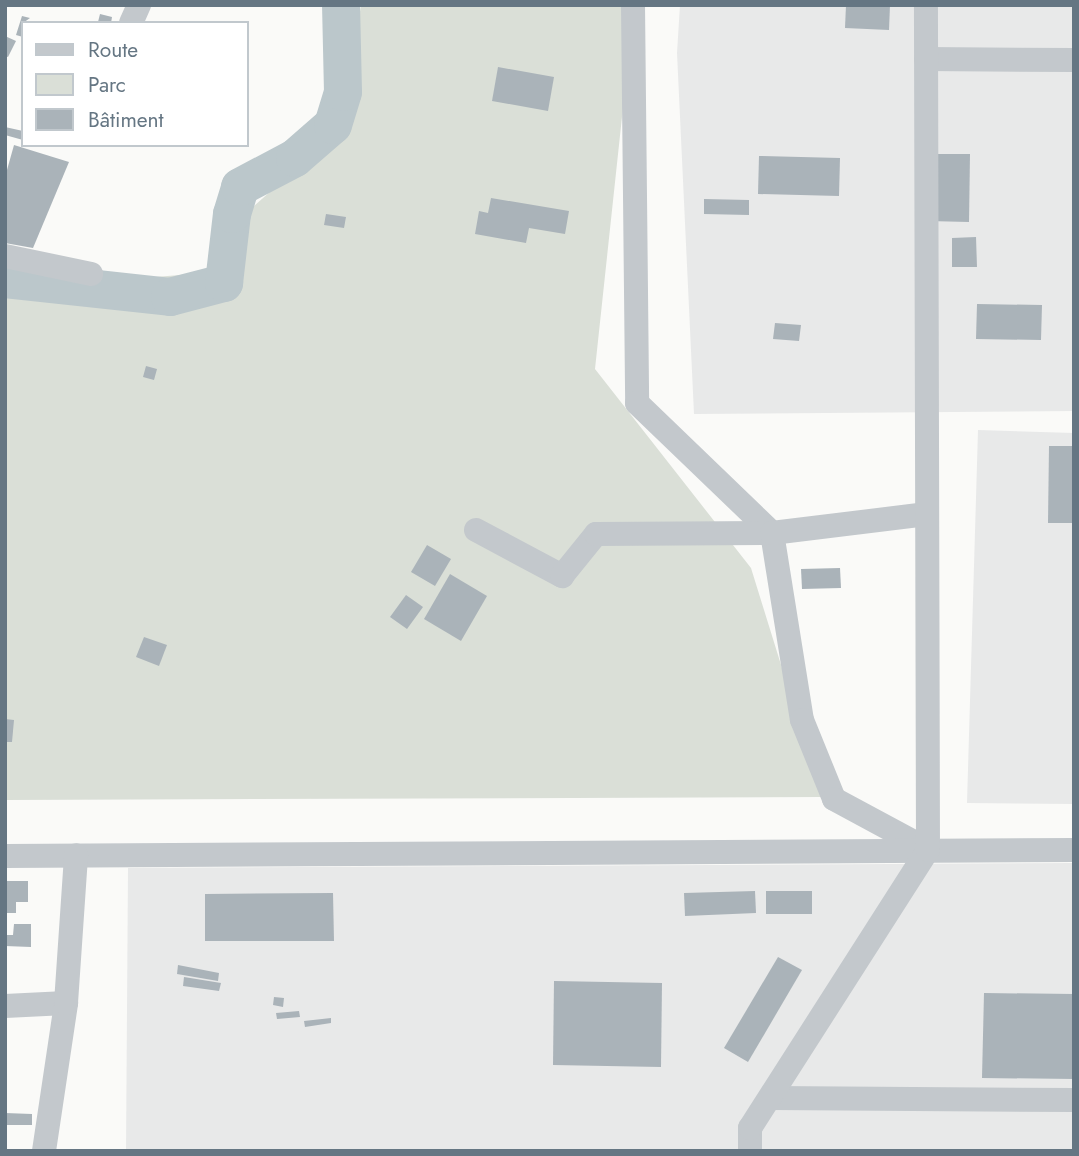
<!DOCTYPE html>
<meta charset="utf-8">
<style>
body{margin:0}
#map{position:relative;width:1079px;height:1156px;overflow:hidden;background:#fafaf8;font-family:Jost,sans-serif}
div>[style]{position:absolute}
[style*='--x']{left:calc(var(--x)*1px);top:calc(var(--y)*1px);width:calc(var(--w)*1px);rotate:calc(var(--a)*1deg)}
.built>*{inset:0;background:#e8e9e9}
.green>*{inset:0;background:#dadfd7}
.river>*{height:38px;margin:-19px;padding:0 19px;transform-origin:19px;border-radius:19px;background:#bbc7cb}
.building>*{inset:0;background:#aab3b9}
.minor>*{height:24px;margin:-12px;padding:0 12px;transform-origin:12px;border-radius:12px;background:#c3c8cc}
span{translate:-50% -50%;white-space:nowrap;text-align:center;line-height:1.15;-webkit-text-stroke:7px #fff;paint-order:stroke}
.frame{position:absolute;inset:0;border:7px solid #657683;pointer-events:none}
.legend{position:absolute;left:21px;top:21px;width:228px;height:126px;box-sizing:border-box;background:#fff;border:2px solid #c1c8cd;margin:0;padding:9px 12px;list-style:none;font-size:21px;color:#657683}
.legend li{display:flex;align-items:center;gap:14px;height:35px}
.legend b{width:35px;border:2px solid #c1c8cd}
</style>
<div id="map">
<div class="built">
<i style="clip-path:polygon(680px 5px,1074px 5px,1074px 411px,694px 414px,677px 53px)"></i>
<i style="clip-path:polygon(978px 430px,1074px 433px,1074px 804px,967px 803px)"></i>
<i style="clip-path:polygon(1074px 863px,1074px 1151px,126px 1151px,128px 868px)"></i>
</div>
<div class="green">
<i style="clip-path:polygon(361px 5px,634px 5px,595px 369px,751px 568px,822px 797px,5px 800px,5px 289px,205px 273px,245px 214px,342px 128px)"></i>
</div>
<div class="river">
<i style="--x:5;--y:279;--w:166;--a:6.2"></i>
<i style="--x:170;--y:297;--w:56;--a:-14.5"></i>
<i style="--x:224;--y:283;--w:69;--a:-83.4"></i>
<i style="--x:232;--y:214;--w:28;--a:-73"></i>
<i style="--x:240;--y:187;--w:62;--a:-27.8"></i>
<i style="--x:295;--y:158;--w:50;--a:-41"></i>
<i style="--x:333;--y:125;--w:34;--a:-73"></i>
<i style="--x:343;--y:92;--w:87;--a:-91.3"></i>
</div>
<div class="building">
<i style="clip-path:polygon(846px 5px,890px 5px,889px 30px,845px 28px)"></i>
<i style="clip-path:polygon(100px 14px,112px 17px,111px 23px,98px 22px)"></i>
<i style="clip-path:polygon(22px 16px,30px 18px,23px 23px,23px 37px,16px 35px)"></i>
<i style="clip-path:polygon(5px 36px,16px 41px,8px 57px,5px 56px)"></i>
<i style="clip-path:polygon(498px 67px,554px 77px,548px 111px,492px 101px)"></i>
<i style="clip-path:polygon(5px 127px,23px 131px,23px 140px,5px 135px)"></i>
<i style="clip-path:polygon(14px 145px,69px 162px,33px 248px,5px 243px,5px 177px)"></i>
<i style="clip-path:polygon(928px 154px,970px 154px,969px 222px,928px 221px)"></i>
<i style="clip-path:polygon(759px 156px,840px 158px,839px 196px,758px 194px)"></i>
<i style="clip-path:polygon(491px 198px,569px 211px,565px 234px,529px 228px,526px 243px,475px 234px,479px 211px,488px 213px)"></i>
<i style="clip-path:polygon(704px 199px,749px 200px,749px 215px,704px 214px)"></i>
<i style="clip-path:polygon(326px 214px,346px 217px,344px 228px,324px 225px)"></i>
<i style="clip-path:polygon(976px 237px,977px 267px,952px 267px,952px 238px)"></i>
<i style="clip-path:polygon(977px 304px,1042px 305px,1041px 340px,976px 339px)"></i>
<i style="clip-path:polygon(775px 323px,801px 325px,799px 341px,773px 339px)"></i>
<i style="clip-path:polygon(146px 366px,157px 369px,154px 380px,143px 377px)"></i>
<i style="clip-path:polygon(1049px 446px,1074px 446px,1074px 523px,1048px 523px)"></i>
<i style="clip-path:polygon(427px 545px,451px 559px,435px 586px,411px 572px)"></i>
<i style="clip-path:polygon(840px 568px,841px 588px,802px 589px,801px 569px)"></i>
<i style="clip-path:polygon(450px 574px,487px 596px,461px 641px,424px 619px)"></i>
<i style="clip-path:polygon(406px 595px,423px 607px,407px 629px,390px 617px)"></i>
<i style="clip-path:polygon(144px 637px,167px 645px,159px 666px,136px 657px)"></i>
<i style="clip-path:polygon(5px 719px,14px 720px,12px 742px,5px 742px)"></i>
<i style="clip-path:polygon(5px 881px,28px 881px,28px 902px,16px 902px,16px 913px,5px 913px)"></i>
<i style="clip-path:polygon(755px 891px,756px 913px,685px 916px,684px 893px)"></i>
<i style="clip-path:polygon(766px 891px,812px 891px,812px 914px,766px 914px)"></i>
<i style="clip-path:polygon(333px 893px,334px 941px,205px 941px,205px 894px)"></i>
<i style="clip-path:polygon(14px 924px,31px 924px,31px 947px,5px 946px,5px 935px,13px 935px)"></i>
<i style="clip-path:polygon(778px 957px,802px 970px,748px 1062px,724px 1048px)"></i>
<i style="clip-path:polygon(178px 965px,219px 973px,218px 981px,177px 974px)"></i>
<i style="clip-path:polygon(184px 977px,221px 983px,219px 991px,183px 986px)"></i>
<i style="clip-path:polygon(554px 981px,662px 983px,661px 1067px,553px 1065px)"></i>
<i style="clip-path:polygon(984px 993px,1074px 994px,1074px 1079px,982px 1078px)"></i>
<i style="clip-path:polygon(274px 997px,284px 998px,283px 1007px,273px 1005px)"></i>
<i style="clip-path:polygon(299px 1011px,300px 1017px,277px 1019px,276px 1013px)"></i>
<i style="clip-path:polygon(331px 1018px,331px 1023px,305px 1027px,304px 1021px)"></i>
<i style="clip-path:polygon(5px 1113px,32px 1114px,32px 1125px,5px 1125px)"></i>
</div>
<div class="minor">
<i style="--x:633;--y:5;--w:398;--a:89.4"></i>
<i style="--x:637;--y:403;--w:187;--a:43.9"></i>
<i style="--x:772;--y:533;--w:189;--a:80.9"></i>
<i style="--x:802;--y:720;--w:85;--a:67.9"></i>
<i style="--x:834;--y:799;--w:103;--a:28.3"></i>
<i style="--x:131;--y:23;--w:20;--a:-66"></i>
<i style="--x:926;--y:59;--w:148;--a:0.4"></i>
<i style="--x:5;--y:256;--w:88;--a:11.8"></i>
<i style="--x:476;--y:530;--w:98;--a:28.1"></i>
<i style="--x:562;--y:576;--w:54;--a:-51"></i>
<i style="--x:596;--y:534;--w:176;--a:-0.3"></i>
<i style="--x:772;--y:533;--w:156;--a:-7"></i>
<i style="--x:5;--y:856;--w:1069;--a:-0.32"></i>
<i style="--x:5;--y:1006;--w:61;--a:-2.8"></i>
<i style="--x:772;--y:1098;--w:302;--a:0.4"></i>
<i style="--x:44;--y:1151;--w:150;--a:-81.5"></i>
<i style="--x:66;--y:1003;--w:148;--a:-86.1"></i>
<i style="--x:750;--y:1151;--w:23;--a:-90"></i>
<i style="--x:750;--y:1128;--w:330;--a:-57.4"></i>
<i style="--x:928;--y:850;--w:845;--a:-90.14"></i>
</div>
<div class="frame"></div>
<ul class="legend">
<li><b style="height:9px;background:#c3c8cc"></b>Route</li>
<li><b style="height:19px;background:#dadfd7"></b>Parc</li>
<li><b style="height:19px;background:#aab3b9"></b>Bâtiment</li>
</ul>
</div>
